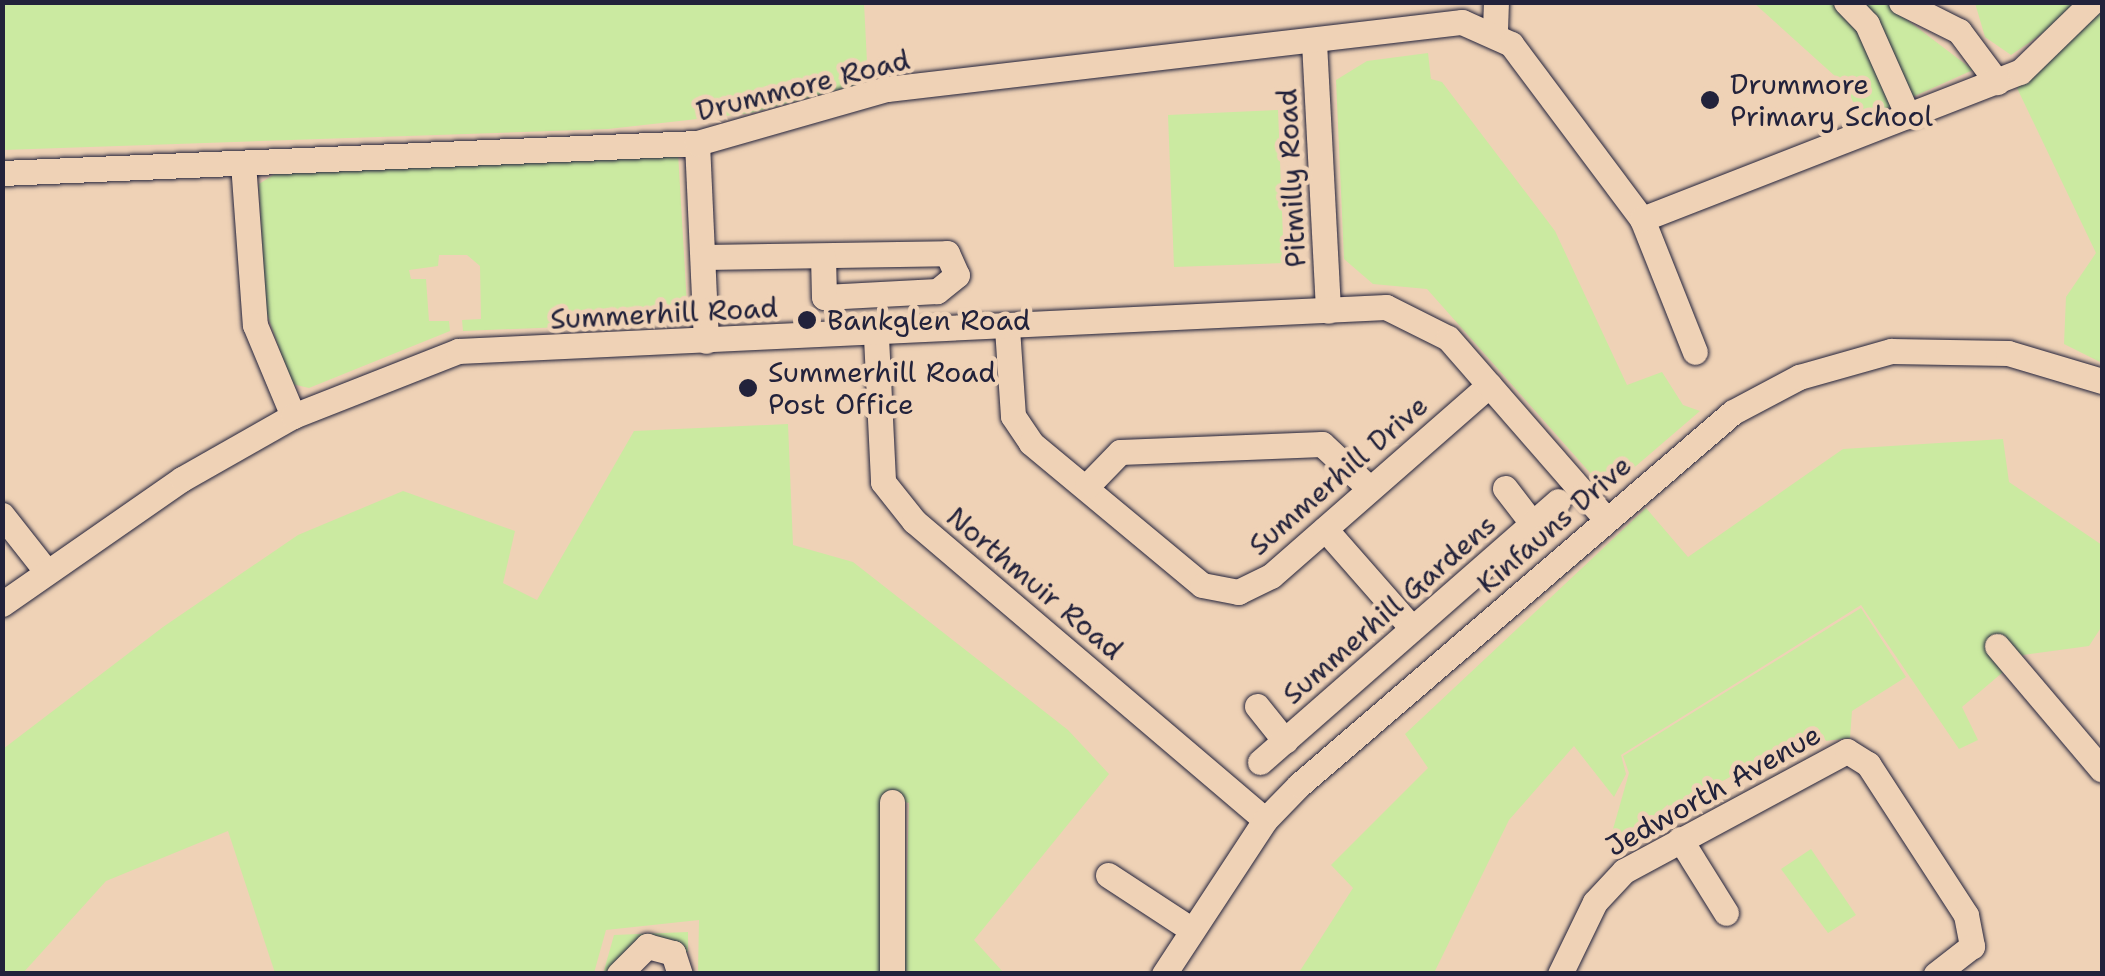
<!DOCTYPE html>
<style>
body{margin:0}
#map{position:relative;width:2105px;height:976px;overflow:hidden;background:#efd2b6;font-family:"Shantell Sans",sans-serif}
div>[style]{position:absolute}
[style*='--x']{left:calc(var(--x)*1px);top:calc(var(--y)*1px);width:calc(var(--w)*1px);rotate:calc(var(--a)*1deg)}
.green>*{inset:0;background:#cbeaa1}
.roads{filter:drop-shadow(0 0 2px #22223b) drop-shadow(0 0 2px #22223b)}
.minor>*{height:25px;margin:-12.5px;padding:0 12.5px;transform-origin:12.5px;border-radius:12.5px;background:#efd2b6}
.dots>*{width:28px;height:28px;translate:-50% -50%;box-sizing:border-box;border:5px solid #efd2b6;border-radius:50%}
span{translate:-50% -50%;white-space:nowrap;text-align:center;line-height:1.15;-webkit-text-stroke:9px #efd2b6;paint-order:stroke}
.poi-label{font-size:28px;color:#22223b}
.left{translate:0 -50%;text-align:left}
.street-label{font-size:28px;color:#22223b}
.frame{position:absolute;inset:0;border:5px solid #22223b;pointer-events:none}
</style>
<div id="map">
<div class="green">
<i style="clip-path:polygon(2px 3px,864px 3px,868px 82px,751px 113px,608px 129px,3px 150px)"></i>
<i style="clip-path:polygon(1754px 3px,1885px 3px,1973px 70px,1861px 120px,1846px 86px)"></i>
<i style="clip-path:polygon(1975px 3px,2102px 3px,2102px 363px,2064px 344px,2066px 297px,2096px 253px,2017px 88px,2085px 4px,2011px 55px,1985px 37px)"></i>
<i style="clip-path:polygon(1428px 53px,1431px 79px,1442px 82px,1555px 231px,1627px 385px,1662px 372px,1683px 405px,1700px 411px,1622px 478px,1592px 475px,1427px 289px,1373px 284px,1344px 259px,1336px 80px,1367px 61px)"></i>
<i style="clip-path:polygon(1278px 110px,1284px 263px,1174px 267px,1168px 115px)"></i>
<i style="clip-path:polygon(678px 153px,688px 322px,463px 331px,462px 320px,481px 319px,480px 266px,467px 255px,439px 255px,438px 266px,409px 270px,411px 279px,426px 279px,429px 321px,449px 321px,450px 331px,309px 388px,292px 384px,266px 311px,259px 184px,281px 170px)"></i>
<i style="clip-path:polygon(788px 424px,793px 545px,853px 562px,1068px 730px,1109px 774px,974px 940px,1004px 973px,904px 973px,909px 803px,888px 798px,885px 973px,698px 973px,699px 920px,606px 930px,594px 973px,275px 973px,228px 831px,106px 881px,23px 973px,3px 974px,3px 749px,163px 627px,298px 535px,403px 491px,515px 531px,503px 583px,537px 600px,634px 431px)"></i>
<i style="clip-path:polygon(2003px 439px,2009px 482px,2102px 545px,2102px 626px,2089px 646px,2023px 655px,1962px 707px,1978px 740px,1959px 749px,1861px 605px,1621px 755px,1626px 774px,1614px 797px,1574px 746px,1509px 820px,1434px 973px,1298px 974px,1353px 888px,1331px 865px,1428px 768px,1405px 734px,1646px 508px,1688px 557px,1843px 449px)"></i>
<i style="clip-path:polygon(1861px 608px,1906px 677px,1852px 711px,1850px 738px,1826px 741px,1818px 729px,1609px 843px,1629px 773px,1623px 756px)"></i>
<i style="clip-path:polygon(1811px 849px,1856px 915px,1828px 933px,1781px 869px)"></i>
<i style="clip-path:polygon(688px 932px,688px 952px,657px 944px,603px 974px,614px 935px)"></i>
</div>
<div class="roads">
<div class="minor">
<i style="--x:1846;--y:2;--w:30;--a:46"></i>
<i style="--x:1867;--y:24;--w:101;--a:66"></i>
<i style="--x:1901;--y:2;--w:65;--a:26.6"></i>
<i style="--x:1959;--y:31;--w:64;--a:53.3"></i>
<i style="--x:1495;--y:30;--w:28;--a:-88"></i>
<i style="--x:1314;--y:42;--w:269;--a:87"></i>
<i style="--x:697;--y:143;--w:198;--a:87.4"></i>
<i style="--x:243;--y:163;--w:162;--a:85.8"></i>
<i style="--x:255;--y:325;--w:99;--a:67.3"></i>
<i style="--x:2;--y:173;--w:696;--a:-2.47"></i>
<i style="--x:697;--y:143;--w:198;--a:-15.9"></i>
<i style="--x:887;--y:89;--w:579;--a:-6.65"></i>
<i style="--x:1462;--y:22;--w:54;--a:24.2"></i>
<i style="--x:1511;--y:44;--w:219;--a:53.2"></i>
<i style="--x:1642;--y:219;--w:143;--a:68.3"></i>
<i style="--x:1642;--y:219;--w:406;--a:-21.3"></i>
<i style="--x:2020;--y:72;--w:99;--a:-44.2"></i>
<i style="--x:704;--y:257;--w:243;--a:-0.9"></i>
<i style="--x:947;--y:253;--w:24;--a:66"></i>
<i style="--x:957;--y:275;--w:26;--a:141"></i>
<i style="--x:937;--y:291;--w:113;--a:177"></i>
<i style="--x:824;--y:297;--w:40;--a:-91.4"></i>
<i style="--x:1007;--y:328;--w:88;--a:86.1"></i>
<i style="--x:1013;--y:416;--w:32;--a:56"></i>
<i style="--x:1031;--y:443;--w:222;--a:39.7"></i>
<i style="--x:1202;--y:585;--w:37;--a:11"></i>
<i style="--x:1238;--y:592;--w:37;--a:-26"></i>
<i style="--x:1271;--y:576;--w:290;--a:-41.2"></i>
<i style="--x:876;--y:337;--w:145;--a:87.2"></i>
<i style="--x:883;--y:482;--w:50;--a:51.5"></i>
<i style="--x:914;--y:521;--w:461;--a:40.4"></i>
<i style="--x:1087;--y:486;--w:47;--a:-45.9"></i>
<i style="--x:1120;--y:452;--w:202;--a:-2.3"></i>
<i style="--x:1322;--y:444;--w:64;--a:43.1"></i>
<i style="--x:1505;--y:488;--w:44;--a:52.4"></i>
<i style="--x:2;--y:515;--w:71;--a:51.8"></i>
<i style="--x:1325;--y:529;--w:130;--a:48.7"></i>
<i style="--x:2;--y:604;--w:219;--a:-34.8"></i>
<i style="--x:182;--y:479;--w:128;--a:-29.6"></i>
<i style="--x:293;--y:416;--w:177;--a:-21.5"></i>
<i style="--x:458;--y:351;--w:929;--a:-2.71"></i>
<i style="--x:1386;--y:307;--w:69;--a:26.6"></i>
<i style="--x:1448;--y:338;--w:239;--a:48.9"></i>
<i style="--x:1997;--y:646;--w:162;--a:49.7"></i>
<i style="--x:1257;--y:706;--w:45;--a:51.3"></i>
<i style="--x:1260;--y:762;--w:396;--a:-41.2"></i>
<i style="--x:1680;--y:839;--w:87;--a:58.1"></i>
<i style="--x:1108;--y:875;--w:100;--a:33.2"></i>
<i style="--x:619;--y:974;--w:40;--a:-45"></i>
<i style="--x:647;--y:946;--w:27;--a:15"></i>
<i style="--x:673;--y:953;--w:22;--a:72"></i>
<i style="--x:892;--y:974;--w:172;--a:-90"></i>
<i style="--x:1164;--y:974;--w:184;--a:-56.7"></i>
<i style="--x:1265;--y:820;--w:49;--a:-45.8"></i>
<i style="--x:1299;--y:785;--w:572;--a:-40.68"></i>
<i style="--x:1733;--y:412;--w:75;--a:-27.9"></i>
<i style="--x:1799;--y:377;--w:96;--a:-15.8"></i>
<i style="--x:1891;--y:351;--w:117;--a:1"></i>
<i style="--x:2008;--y:353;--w:98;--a:16.6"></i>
<i style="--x:1560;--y:974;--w:80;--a:-64.1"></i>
<i style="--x:1595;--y:902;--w:42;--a:-46.9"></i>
<i style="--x:1624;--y:871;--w:253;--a:-28.3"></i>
<i style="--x:1847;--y:751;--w:25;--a:32"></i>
<i style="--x:1868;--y:764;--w:180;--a:57"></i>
<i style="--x:1966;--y:915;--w:32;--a:79"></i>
<i style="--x:1972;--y:946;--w:46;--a:142.1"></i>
</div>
</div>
<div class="dots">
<i style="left:1710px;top:100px;background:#22223b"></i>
<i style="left:807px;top:320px;background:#22223b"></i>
<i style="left:748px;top:388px;background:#22223b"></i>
</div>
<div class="poi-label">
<span class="left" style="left:1730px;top:100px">Drummore<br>Primary School</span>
<span class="left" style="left:827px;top:320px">Bankglen Road</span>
<span class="left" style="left:768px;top:388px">Summerhill Road<br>Post Office</span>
</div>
<div class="street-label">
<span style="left:803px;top:85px;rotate:-14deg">Drummore Road</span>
<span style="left:1291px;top:178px;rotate:-93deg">Pitmilly Road</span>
<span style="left:664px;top:313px;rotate:-3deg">Summerhill Road</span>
<span style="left:1338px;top:475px;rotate:-41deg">Summerhill Drive</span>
<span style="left:1554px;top:524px;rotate:-41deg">Kinfauns Drive</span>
<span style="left:1035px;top:583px;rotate:40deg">Northmuir Road</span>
<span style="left:1389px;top:609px;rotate:-41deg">Summerhill Gardens</span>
<span style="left:1713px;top:790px;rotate:-29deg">Jedworth Avenue</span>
</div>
<div class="frame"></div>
</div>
